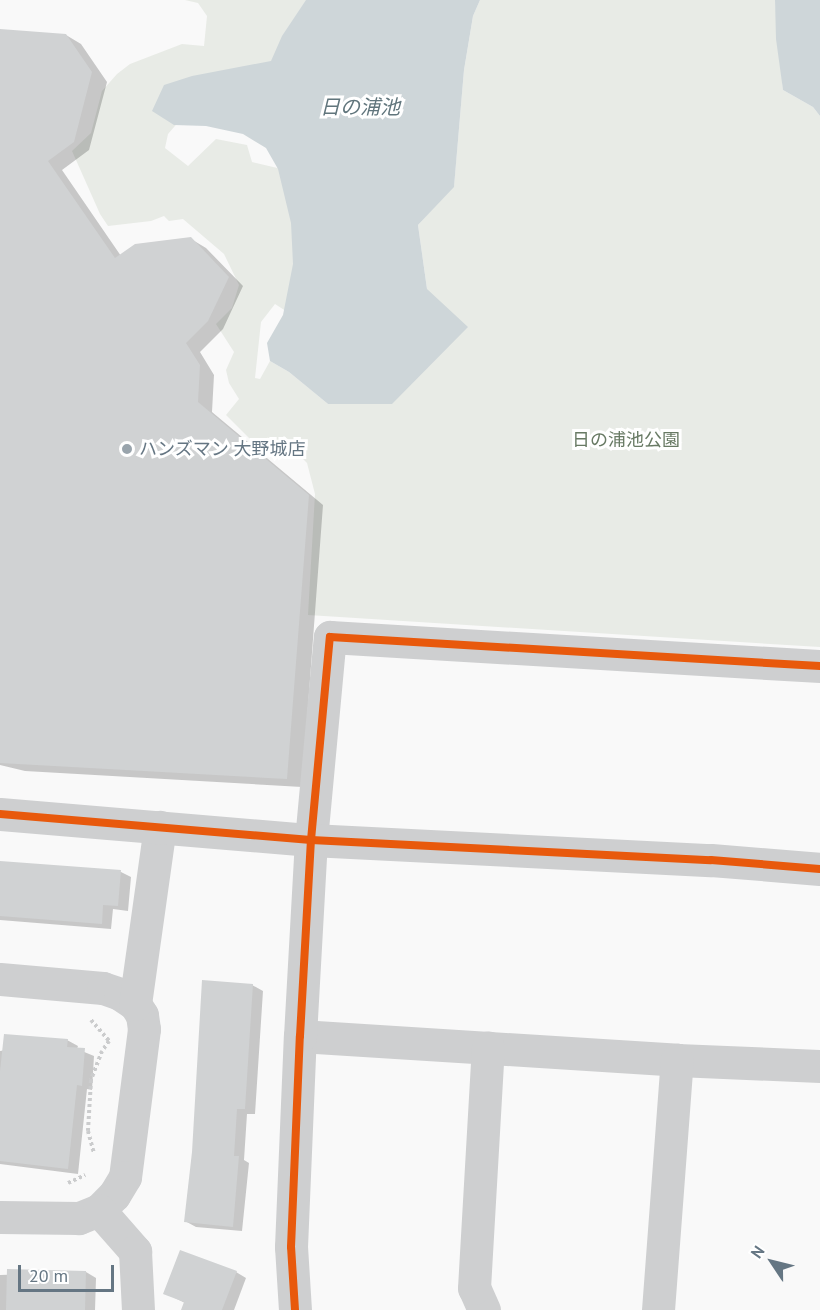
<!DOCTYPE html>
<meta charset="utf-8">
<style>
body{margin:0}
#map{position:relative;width:820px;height:1310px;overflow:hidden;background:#f9f9f9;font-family:"PT Sans","Noto Sans JP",sans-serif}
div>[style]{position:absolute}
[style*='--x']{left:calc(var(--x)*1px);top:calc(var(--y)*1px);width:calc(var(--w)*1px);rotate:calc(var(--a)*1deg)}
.green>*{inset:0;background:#e8ebe6}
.water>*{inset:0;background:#ced6d9}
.shadow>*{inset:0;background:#0003}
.building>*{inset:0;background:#d0d2d3}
.path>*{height:4px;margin-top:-2px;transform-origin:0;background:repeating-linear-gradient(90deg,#cbcccd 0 3px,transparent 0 6px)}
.minor>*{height:33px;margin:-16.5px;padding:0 16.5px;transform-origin:16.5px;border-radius:16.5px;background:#cecfd0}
.tertiary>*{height:33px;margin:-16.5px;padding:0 16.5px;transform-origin:16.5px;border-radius:16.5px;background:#cecfd0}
.cycleway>*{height:8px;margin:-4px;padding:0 4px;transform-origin:4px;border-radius:4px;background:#e8590c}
.dots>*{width:16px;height:16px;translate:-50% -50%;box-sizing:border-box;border:3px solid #fff;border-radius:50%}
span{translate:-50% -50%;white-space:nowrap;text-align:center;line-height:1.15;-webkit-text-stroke:6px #fff;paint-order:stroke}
.park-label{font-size:18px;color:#687a64}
.poi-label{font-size:18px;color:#657683}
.left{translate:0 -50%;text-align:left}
.water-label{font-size:20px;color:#60757c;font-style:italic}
.north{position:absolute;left:742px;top:1232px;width:60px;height:60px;-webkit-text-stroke:4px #fff;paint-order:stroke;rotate:305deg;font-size:16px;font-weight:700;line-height:24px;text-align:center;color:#657683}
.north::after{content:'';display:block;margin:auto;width:21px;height:27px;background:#657683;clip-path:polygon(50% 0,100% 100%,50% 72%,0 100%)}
.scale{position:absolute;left:18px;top:1265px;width:96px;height:27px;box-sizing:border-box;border:3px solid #657683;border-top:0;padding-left:8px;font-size:18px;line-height:21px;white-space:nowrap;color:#657683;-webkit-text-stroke:4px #fff;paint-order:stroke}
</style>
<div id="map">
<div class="green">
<i style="clip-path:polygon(185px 0,315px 0,307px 54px,200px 97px,168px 134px,165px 148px,188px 166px,216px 139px,247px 145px,252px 162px,307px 175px,292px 315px,275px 304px,261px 322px,255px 378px,260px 379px,270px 361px,289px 372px,328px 404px,427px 289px,418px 225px,454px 186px,464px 70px,473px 16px,480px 0,775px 0,783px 90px,813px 107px,820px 116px,820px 647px,308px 615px,315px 494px,307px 463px,303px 459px,291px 458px,254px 443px,226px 415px,239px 399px,229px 383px,226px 370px,234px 352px,216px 324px,232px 308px,239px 285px,224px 254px,183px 219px,169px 221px,164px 216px,151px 221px,108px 226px,100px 214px,72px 151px,91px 133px,102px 91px,117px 74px,130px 64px,182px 44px,204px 46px,207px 16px,198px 3px)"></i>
</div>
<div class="water">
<i style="clip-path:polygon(306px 0,480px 0,473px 16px,464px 70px,454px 187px,418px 225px,427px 289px,468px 327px,392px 404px,328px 404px,289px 372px,270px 361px,267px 343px,283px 315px,293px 264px,291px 223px,278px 169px,266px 148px,243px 134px,206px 126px,174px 125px,152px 111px,164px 85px,192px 76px,271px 61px,282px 36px)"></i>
<i style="clip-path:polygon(775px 0,820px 0,820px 116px,813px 107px,783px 90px,776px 39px)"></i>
</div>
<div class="shadow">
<i style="clip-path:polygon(0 30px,66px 35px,81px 44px,107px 82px,89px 150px,62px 170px,121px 256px,191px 239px,206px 248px,243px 286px,223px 329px,200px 352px,214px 375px,212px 412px,323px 505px,302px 787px,25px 771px,0 765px)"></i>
<i style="clip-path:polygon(0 862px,121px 872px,131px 877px,128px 911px,113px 909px,111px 929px,0 920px)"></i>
<i style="clip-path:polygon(252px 985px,263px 991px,255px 1114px,247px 1114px,244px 1160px,249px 1163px,242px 1231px,196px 1227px,185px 1221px)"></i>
<i style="clip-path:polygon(67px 1040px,78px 1046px,77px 1049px,94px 1056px,92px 1090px,87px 1089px,78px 1174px,0 1164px,0 1051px)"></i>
<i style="clip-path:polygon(86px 1272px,96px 1278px,95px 1310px,0 1310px,0 1275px)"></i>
<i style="clip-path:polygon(236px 1272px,246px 1278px,234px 1310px,183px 1310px,185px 1303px,165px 1293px)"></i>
</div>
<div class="building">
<i style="clip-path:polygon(0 29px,66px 34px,92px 72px,74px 142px,48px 161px,115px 258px,135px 244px,191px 237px,229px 277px,208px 321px,186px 343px,200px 365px,198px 402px,309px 495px,287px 779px,0 763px)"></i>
<i style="clip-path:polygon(0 861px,121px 870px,118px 906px,103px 905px,102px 924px,0 916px)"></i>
<i style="clip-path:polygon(202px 980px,253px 984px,245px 1109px,237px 1109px,234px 1156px,239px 1156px,233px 1227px,184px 1222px,192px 1152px)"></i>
<i style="clip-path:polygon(4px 1034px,68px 1039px,67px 1047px,85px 1048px,82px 1086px,77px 1085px,68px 1169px,0 1161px,0 1071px)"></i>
<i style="clip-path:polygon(180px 1250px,237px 1271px,222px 1310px,181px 1310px,184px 1302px,163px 1294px)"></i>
<i style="clip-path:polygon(7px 1269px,86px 1271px,85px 1310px,6px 1310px)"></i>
</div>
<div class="path">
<i style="--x:91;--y:1020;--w:28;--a:49"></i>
<i style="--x:109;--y:1041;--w:12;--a:125"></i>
<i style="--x:102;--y:1051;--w:31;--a:111"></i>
<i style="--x:91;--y:1080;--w:51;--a:93.4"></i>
<i style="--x:88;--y:1131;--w:23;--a:75"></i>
<i style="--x:68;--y:1183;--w:19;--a:-25"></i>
</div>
<div class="minor">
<i style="--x:0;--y:979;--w:103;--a:5"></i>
<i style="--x:103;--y:988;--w:18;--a:19"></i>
<i style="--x:120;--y:994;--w:18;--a:34"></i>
<i style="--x:135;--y:1004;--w:13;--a:58"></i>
<i style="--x:142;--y:1015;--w:14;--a:82"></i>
<i style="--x:144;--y:1029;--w:149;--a:97.3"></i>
<i style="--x:125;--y:1177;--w:21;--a:121"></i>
<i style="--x:114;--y:1195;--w:21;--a:135"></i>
<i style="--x:99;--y:1210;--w:22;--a:158"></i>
<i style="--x:79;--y:1218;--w:79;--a:-179.3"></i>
<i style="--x:135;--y:1004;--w:179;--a:-82"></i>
<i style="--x:300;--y:1036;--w:378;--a:3.6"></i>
<i style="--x:677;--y:1060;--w:143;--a:2.4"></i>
<i style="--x:99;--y:1210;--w:55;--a:48.7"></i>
<i style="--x:135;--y:1251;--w:59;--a:87.1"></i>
<i style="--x:295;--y:1310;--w:63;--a:-93.6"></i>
<i style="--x:291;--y:1247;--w:211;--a:-87.6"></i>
<i style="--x:300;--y:1036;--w:196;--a:-86.8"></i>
<i style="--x:311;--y:840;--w:204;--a:-84.7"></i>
<i style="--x:330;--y:637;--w:491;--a:3.4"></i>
<i style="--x:484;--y:1310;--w:24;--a:-114"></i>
<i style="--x:474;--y:1288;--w:241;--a:-86.7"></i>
<i style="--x:658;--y:1310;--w:251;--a:-85.7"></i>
</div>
<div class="tertiary">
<i style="--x:0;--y:814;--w:312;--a:4.8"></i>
<i style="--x:311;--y:840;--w:400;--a:2.9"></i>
<i style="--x:711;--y:860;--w:109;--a:4.7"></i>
</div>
<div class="cycleway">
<i style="--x:0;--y:814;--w:312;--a:4.8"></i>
<i style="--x:311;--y:840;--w:400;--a:2.9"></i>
<i style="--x:711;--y:860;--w:109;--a:4.7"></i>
<i style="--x:295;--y:1310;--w:63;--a:-93.6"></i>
<i style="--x:291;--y:1247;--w:211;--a:-87.6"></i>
<i style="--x:300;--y:1036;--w:196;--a:-86.8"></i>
<i style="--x:311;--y:840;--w:204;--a:-84.7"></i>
<i style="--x:330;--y:637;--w:491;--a:3.4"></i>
</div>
<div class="dots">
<i style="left:127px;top:449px;background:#99a4ac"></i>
</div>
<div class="park-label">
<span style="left:626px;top:440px">日の浦池公園</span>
</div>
<div class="poi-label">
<span class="left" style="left:139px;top:449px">ハンズマン 大野城店</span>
</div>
<div class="water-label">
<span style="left:360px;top:107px">日の浦池</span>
</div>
<div class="north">N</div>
<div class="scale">20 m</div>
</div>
